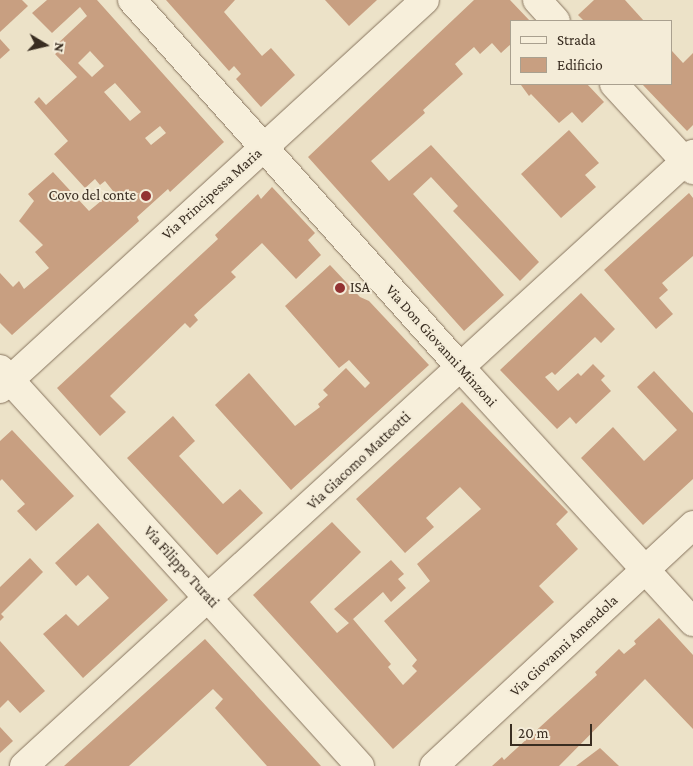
<!DOCTYPE html>
<style>
body{margin:0}
#map{position:relative;width:693px;height:766px;overflow:hidden;background:#ece2c8;font-family:"Crimson Pro",serif}
div>[style]{position:absolute}
[style*='--x']{left:calc(var(--x)*1px);top:calc(var(--y)*1px);width:calc(var(--w)*1px);rotate:calc(var(--a)*1deg)}
.building>*{inset:0;background:#c89f81}
.roads{filter:drop-shadow(0 0 1px #87745e) drop-shadow(0 0 1px #87745e)}
.street>*{height:28px;margin:-14px;padding:0 14px;transform-origin:14px;border-radius:14px;background:#f7efdb}
.secondary>*{height:28px;margin:-14px;padding:0 14px;transform-origin:14px;border-radius:14px;background:#f7efdb}
.dots>*{width:14px;height:14px;translate:-50% -50%;box-sizing:border-box;border:2px solid #f4ecd8;border-radius:50%}
span{translate:-50% -50%;white-space:nowrap;text-align:center;line-height:1.15;-webkit-text-stroke:4px #f4ecd8;paint-order:stroke}
.street-label{font-size:15px;color:#392d21}
.poi-label{font-size:15px;color:#392d21}
.right{translate:-100% -50%;text-align:right}
.left{translate:0 -50%;text-align:left}
.legend{position:absolute;left:510px;top:20px;width:162px;height:65px;box-sizing:border-box;background:#f4ecd8;border:1px solid #a9a08f;margin:0;padding:6px 9px;list-style:none;font-size:15px;color:#392d21}
.legend li{display:flex;align-items:center;gap:10px;height:25px}
.legend b{width:25px;border:1px solid #a9a08f}
.north{position:absolute;left:20px;top:20px;width:50px;height:50px;-webkit-text-stroke:4px #f4ecd8;paint-order:stroke;rotate:99deg;font-size:14px;font-weight:700;line-height:20px;text-align:center;color:#392d21}
.north::after{content:'';display:block;margin:auto;width:18px;height:22px;background:#392d21;clip-path:polygon(50% 0,100% 100%,50% 72%,0 100%)}
.scale{position:absolute;left:510px;top:724px;width:82px;height:22px;box-sizing:border-box;border:2px solid #392d21;border-top:0;padding-left:6px;font-size:15px;line-height:18px;white-space:nowrap;color:#392d21;-webkit-text-stroke:4px #f4ecd8;paint-order:stroke}
</style>
<div id="map">
<div class="building">
<i style="clip-path:polygon(0 0,22px 0,28px 6px,0 32px)"></i>
<i style="clip-path:polygon(evenodd,47px 0,97px 0,224px 142px,170px 192px,168px 189px,137px 217px,139px 221px,12px 335px,0 323px,0 273px,13px 287px,19px 281px,24px 289px,49px 268px,35px 252px,43px 245px,19px 221px,34px 201px,28px 194px,53px 172px,89px 211px,113px 191px,105px 181px,100px 185px,95px 179px,85px 188px,54px 154px,68px 141px,34px 102px,39px 97px,46px 105px,77px 77px,55px 54px,57px 52px,54px 47px,87px 16px,80px 7px,52px 33px,32px 13px,47px 0,90px 51px,104px 66px,92px 77px,78px 63px,90px 51px,47px 0,115px 83px,141px 112px,130px 121px,104px 92px,115px 83px,47px 0,160px 126px,166px 133px,151px 145px,145px 138px,160px 126px)"></i>
<i style="clip-path:polygon(166px 0,235px 0,224px 12px,262px 56px,271px 48px,295px 75px,261px 107px,236px 79px,241px 74px,234px 66px,229px 71px)"></i>
<i style="clip-path:polygon(325px 0,377px 0,349px 26px)"></i>
<i style="clip-path:polygon(474px 0,510px 0,530px 21px,512px 21px,512px 43px,501px 53px,492px 43px,480px 54px,474px 47px,455px 64px,463px 74px,423px 110px,425px 113px,371px 161px,389px 181px,431px 145px,539px 262px,520px 281px,453px 211px,458px 206px,431px 177px,413px 194px,504px 295px,464px 331px,308px 157px)"></i>
<i style="clip-path:polygon(594px 0,625px 0,644px 21px,584px 21px,578px 15px)"></i>
<i style="clip-path:polygon(0 39px,10px 50px,0 59px)"></i>
<i style="clip-path:polygon(672px 51px,683px 63px,693px 53px,693px 125px,687px 131px,642px 84px,672px 84px)"></i>
<i style="clip-path:polygon(523px 84px,587px 84px,604px 102px,582px 123px,572px 112px,559px 123px,531px 94px,529px 96px,521px 85px)"></i>
<i style="clip-path:polygon(569px 130px,599px 163px,585px 175px,596px 187px,561px 218px,521px 174px)"></i>
<i style="clip-path:polygon(272px 187px,315px 233px,308px 240px,321px 255px,296px 279px,262px 243px,231px 272px,236px 277px,194px 315px,198px 320px,190px 328px,185px 323px,110px 396px,126px 412px,100px 436px,57px 388px,218px 239px,215px 235px,258px 194px,261px 199px)"></i>
<i style="clip-path:polygon(689px 193px,693px 198px,693px 256px,662px 283px,668px 290px,659px 298px,673px 314px,656px 329px,604px 270px)"></i>
<i style="clip-path:polygon(330px 265px,360px 297px,369px 301px,429px 365px,291px 490px,215px 405px,249px 373px,295px 426px,320px 407px,318px 404px,328px 395px,323px 390px,346px 368px,365px 388px,370px 383px,349px 360px,339px 368px,285px 306px)"></i>
<i style="clip-path:polygon(581px 293px,615px 329px,601px 343px,595px 337px,555px 375px,552px 372px,545px 377px,558px 391px,578px 373px,581px 376px,593px 364px,605px 376px,601px 380px,611px 391px,576px 424px,570px 417px,557px 429px,500px 370px)"></i>
<i style="clip-path:polygon(654px 371px,693px 413px,693px 479px,643px 525px,581px 458px,613px 427px,644px 461px,677px 430px,637px 387px)"></i>
<i style="clip-path:polygon(462px 402px,568px 512px,556px 524px,578px 549px,539px 586px,554px 602px,393px 749px,253px 595px,332px 522px,361px 552px,310px 602px,337px 633px,349px 623px,334px 609px,391px 560px,404px 574px,398px 579px,406px 588px,391px 602px,383px 592px,353px 619px,391px 664px,388px 667px,403px 685px,417px 671px,412px 666px,417px 660px,384px 621px,430px 581px,417px 564px,481px 509px,460px 487px,426px 518px,434px 527px,405px 553px,356px 499px)"></i>
<i style="clip-path:polygon(173px 416px,195px 441px,179px 456px,223px 504px,240px 489px,263px 513px,217px 555px,127px 458px)"></i>
<i style="clip-path:polygon(12px 430px,74px 496px,36px 531px,17px 511px,25px 504px,2px 479px,0 481px,0 441px)"></i>
<i style="clip-path:polygon(98px 523px,168px 600px,83px 678px,43px 634px,66px 614px,78px 626px,109px 598px,88px 575px,76px 586px,55px 563px)"></i>
<i style="clip-path:polygon(30px 558px,43px 572px,1px 614px,4px 617px,0 621px,0 587px)"></i>
<i style="clip-path:polygon(659px 618px,693px 655px,693px 729px,645px 679px,559px 766px,492px 766px,502px 757px,504px 760px,597px 675px,595px 672px,619px 649px,624px 654px,636px 644px,634px 641px)"></i>
<i style="clip-path:polygon(205px 639px,321px 766px,267px 766px,215px 708px,223px 699px,213px 689px,129px 766px,64px 766px)"></i>
<i style="clip-path:polygon(0 641px,45px 691px,20px 713px,8px 700px,0 708px)"></i>
<i style="clip-path:polygon(0 727px,13px 741px,0 753px)"></i>
<i style="clip-path:polygon(600px 748px,619px 766px,576px 766px)"></i>
</div>
<div class="roads">
<div class="street">
<i style="--x:132;--y:0;--w:494;--a:48.2"></i>
<i style="--x:461;--y:368;--w:344;--a:47.6"></i>
<i style="--x:537;--y:0;--w:28;--a:48"></i>
<i style="--x:614;--y:84;--w:117;--a:47.4"></i>
<i style="--x:0;--y:389;--w:576;--a:-42.47"></i>
<i style="--x:24;--y:766;--w:907;--a:-42.45"></i>
</div>
<div class="secondary">
<i style="--x:0;--y:369;--w:536;--a:47.8"></i>
<i style="--x:434;--y:766;--w:354;--a:-42.9"></i>
</div>
</div>
<div class="dots">
<i style="left:146px;top:196px;background:#933232"></i>
<i style="left:340px;top:288px;background:#933232"></i>
</div>
<div class="street-label">
<span style="left:212px;top:194px;rotate:-42deg">Via Principessa Maria</span>
<span style="left:441px;top:346px;rotate:48deg">Via Don Giovanni Minzoni</span>
<span style="left:359px;top:461px;rotate:-43deg">Via Giacomo Matteotti</span>
<span style="left:181px;top:567px;rotate:48deg">Via Filippo Turati</span>
<span style="left:564px;top:646px;rotate:-43deg">Via Giovanni Amendola</span>
</div>
<div class="poi-label">
<span class="right" style="left:136px;top:196px">Covo del conte</span>
<span class="left" style="left:350px;top:288px">ISA</span>
</div>
<ul class="legend">
<li><b style="height:6px;background:#f7efdb"></b>Strada</li>
<li><b style="height:14px;background:#c89f81"></b>Edificio</li>
</ul>
<div class="north">N</div>
<div class="scale">20 m</div>
</div>
